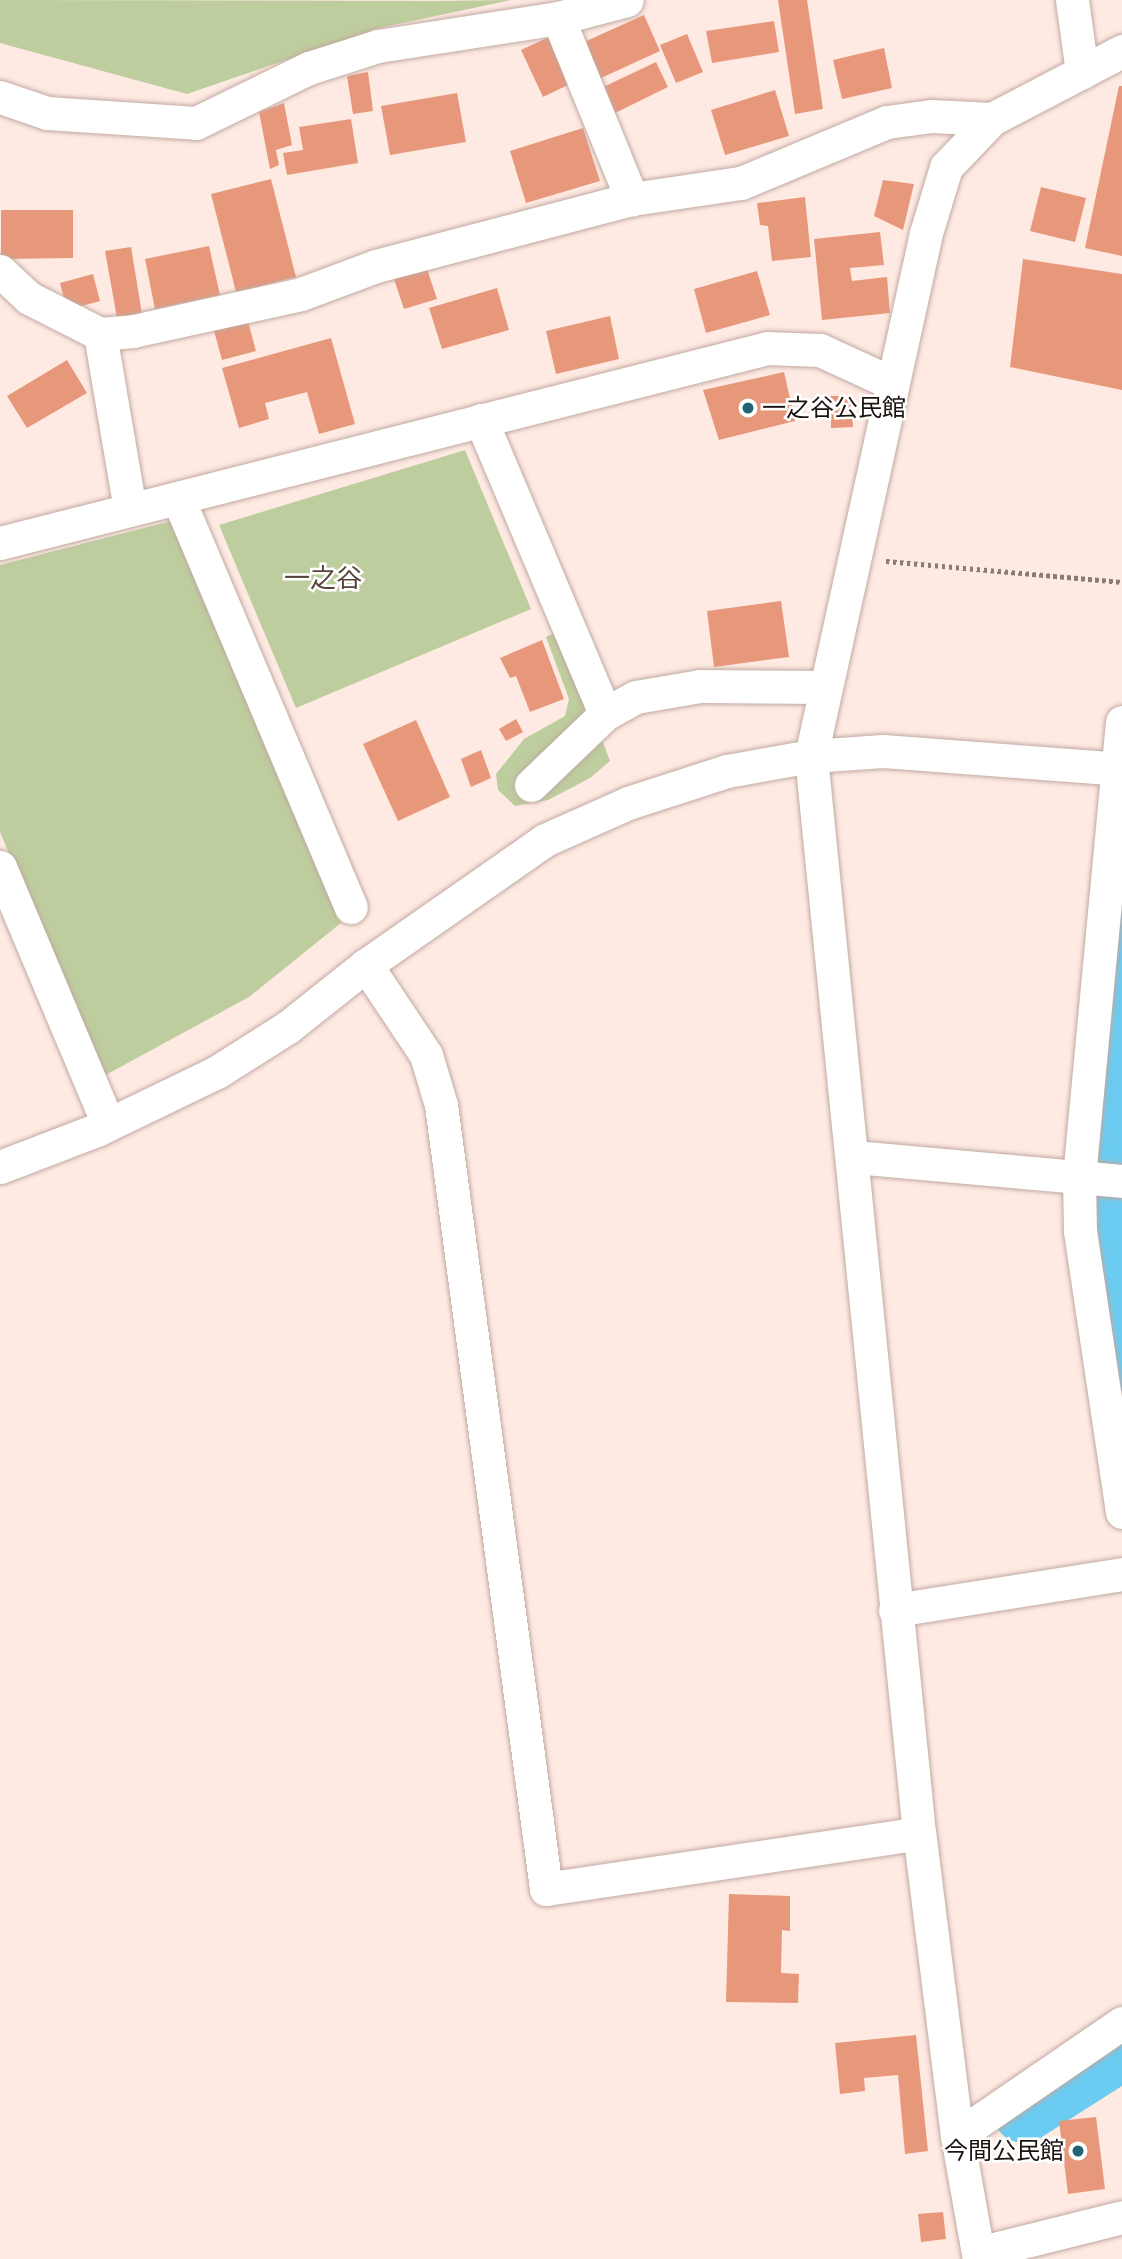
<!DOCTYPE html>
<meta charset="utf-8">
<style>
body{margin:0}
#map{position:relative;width:1122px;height:2259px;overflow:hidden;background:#feeae3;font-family:Ubuntu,"Noto Sans JP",sans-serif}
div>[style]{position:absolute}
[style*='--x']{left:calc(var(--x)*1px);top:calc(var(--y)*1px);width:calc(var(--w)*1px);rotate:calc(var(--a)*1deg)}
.green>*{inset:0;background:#becd9e}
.river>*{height:61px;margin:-30.5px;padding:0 30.5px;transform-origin:30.5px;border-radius:30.5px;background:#6ccbf0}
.building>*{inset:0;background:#e7987b}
.path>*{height:4.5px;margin-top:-2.25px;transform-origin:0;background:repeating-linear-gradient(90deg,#897b76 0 3.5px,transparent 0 7px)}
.roads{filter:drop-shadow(0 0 2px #c1a9a1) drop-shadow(0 0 2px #c1a9a1)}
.minor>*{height:33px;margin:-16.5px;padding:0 16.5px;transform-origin:16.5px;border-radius:16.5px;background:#fff}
.dots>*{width:19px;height:19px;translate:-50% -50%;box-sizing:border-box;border:4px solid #fff;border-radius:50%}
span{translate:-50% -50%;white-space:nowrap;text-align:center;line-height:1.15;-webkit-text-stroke:5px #fff;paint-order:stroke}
.poi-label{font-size:24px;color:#1c1310}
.left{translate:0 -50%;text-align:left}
.right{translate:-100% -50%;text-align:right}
.neighbourhood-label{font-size:26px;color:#59453e}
</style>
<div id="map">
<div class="green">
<i style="clip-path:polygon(0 0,434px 1px,511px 0,379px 28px,187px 94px,0 43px)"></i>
<i style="clip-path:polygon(465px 450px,531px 609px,296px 708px,219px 525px)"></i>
<i style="clip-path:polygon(175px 520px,341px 923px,249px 997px,102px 1077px,0 832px,0 565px)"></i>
<i style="clip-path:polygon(561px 630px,610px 761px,590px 778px,548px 800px,515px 806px,498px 790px,496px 774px,524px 739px,565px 716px,569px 699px,546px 637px)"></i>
</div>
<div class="river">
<i style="--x:1122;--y:935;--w:256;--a:95.6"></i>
<i style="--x:1097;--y:1190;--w:172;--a:81.6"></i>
<i style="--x:1023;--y:2112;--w:117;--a:-32.5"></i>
</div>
<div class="building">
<i style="clip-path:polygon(778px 0,807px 0,823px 109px,795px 114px)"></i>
<i style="clip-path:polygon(644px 15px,660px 51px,599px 79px,582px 43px)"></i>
<i style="clip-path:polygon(774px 21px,779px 52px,712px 63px,706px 31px)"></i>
<i style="clip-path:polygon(687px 34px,703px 72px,676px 83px,660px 45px)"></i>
<i style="clip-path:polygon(551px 36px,572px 83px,543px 97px,521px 50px)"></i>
<i style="clip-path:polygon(884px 48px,892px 88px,842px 99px,833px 60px)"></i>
<i style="clip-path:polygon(656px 62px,668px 87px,609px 116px,597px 90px)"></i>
<i style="clip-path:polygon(368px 72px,373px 111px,353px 114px,347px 76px)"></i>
<i style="clip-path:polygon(1119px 86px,1122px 86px,1122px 256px,1085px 248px)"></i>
<i style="clip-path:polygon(775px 90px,789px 136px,725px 155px,711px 110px)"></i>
<i style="clip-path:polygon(457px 93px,466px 142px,390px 155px,381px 106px)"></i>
<i style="clip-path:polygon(284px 103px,292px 145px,276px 150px,279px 165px,270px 169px,259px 112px)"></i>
<i style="clip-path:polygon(351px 119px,358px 163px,287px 175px,283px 153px,303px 150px,299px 127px)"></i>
<i style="clip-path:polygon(583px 128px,600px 181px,526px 203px,510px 151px)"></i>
<i style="clip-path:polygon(271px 179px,296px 277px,236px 292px,211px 194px)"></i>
<i style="clip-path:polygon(883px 180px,914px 184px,903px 230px,874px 216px)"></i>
<i style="clip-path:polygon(1041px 187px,1086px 198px,1075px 242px,1030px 231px)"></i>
<i style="clip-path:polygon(805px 197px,811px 257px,772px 261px,768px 226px,760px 225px,757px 203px)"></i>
<i style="clip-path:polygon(1px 210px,73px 210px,73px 258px,1px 259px)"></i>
<i style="clip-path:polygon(880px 232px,884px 265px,850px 268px,852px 281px,887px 277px,890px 313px,822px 320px,814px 239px)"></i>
<i style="clip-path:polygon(209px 246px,220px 295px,155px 309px,145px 259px)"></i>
<i style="clip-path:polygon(131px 247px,142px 314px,117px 318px,105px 251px)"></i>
<i style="clip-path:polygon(1023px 259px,1122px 274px,1122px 390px,1010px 367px)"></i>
<i style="clip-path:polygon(424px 260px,437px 299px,404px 309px,391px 270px)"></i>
<i style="clip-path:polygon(757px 271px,770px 315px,706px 333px,694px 289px)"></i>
<i style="clip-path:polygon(93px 274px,100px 301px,67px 310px,60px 283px)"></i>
<i style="clip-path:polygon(497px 288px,509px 330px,442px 349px,429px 308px)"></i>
<i style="clip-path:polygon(610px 316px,619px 359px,556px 374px,546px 331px)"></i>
<i style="clip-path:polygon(247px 318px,256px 351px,222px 360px,213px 327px)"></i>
<i style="clip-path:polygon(331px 338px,355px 424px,319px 434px,307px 392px,265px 403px,269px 419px,239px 428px,222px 368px)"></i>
<i style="clip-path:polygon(67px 360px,87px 393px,27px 428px,7px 396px)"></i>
<i style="clip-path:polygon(784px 372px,795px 421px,719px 440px,703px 390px)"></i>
<i style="clip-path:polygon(830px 396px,851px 396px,853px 427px,831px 428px)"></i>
<i style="clip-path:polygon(781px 601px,789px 657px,714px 667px,707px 611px)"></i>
<i style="clip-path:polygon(542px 640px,564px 699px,530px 712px,516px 676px,510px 678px,500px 658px)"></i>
<i style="clip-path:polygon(516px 719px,523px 732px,506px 741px,499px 729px)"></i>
<i style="clip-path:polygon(416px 720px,450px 797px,398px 821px,363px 744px)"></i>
<i style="clip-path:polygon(481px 750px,491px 778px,471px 787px,461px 759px)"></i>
<i style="clip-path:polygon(729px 1894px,790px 1896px,790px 1931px,782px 1930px,781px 1973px,799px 1974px,798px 2003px,726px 2002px)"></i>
<i style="clip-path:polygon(916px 2035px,928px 2151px,905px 2154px,898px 2075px,864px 2078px,865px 2091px,840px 2094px,835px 2043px)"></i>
<i style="clip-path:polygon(1096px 2117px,1105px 2189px,1068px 2194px,1059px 2121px)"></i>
<i style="clip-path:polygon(943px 2212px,946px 2239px,921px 2242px,918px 2214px)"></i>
</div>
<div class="path">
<i style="--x:886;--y:561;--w:237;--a:5.1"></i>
</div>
<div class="roads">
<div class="minor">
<i style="--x:1072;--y:0;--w:73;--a:82.1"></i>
<i style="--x:558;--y:18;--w:71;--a:-14.6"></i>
<i style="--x:0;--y:97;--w:50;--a:18.8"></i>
<i style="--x:47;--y:113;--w:149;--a:3.8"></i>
<i style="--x:196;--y:123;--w:126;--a:-26"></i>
<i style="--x:309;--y:68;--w:72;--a:-17.7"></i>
<i style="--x:378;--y:46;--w:182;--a:-8.8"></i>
<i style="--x:558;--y:18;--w:196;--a:67.8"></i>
<i style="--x:0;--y:271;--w:40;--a:43"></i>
<i style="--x:29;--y:298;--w:80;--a:26.9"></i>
<i style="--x:100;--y:334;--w:178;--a:80.3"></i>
<i style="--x:100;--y:334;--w:33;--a:-5"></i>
<i style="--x:133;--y:331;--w:172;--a:-12.4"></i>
<i style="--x:301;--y:294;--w:80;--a:-20.5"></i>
<i style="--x:376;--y:266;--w:265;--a:-14.7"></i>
<i style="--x:632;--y:199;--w:110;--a:-8.4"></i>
<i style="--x:741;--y:183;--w:158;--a:-22.7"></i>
<i style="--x:887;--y:122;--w:44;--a:-7.8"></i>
<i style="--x:931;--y:116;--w:61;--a:2.8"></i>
<i style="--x:481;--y:420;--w:319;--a:67.1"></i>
<i style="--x:605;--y:714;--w:35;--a:-29"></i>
<i style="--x:636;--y:697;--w:65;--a:-9.8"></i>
<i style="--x:700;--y:686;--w:122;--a:0.5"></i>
<i style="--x:178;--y:498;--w:444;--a:67.1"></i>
<i style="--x:0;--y:543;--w:791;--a:-14.26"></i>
<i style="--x:767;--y:348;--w:53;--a:2.2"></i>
<i style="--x:820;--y:350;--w:79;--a:24.6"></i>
<i style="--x:1122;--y:722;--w:459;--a:95.4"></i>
<i style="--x:1079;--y:1179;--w:52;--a:88.9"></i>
<i style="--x:1080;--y:1231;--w:284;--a:81.5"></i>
<i style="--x:531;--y:785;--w:103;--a:-43.8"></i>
<i style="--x:0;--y:867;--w:279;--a:67.2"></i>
<i style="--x:366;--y:965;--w:108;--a:56.3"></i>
<i style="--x:426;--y:1055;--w:52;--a:73.3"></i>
<i style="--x:441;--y:1105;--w:791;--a:82.37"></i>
<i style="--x:546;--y:1889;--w:377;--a:-8.5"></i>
<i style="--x:854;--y:1157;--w:269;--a:5.1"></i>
<i style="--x:0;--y:1167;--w:106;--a:-21"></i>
<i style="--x:99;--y:1129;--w:131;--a:-25.8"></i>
<i style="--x:217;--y:1072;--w:84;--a:-32.4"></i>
<i style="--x:288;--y:1027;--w:100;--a:-38.5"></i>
<i style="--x:366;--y:965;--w:218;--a:-34.9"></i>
<i style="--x:545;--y:840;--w:91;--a:-24"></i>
<i style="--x:628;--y:803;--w:104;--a:-17.9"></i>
<i style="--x:727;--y:771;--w:85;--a:-10.1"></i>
<i style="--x:811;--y:756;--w:72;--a:-4"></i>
<i style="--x:883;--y:751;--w:240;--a:4.3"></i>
<i style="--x:895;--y:1610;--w:230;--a:-9"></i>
<i style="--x:957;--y:2136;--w:200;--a:-34.4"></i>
<i style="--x:978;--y:2253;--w:148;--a:-14"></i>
<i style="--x:979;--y:2259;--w:125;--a:-100.1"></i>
<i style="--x:957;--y:2136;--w:305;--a:-97.1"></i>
<i style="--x:919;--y:1833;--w:1082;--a:-95.73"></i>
<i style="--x:811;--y:756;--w:535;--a:-77.6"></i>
<i style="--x:926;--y:233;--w:69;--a:-73.1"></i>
<i style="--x:946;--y:167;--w:66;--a:-46.2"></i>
<i style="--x:992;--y:119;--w:147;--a:-27.6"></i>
</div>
</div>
<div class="dots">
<i style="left:748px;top:408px;background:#206476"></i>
<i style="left:1078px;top:2151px;background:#206476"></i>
</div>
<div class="poi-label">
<span class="left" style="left:762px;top:408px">一之谷公民館</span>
<span class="right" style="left:1064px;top:2151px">今間公民館</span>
</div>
<div class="neighbourhood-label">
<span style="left:323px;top:578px">一之谷</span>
</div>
</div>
